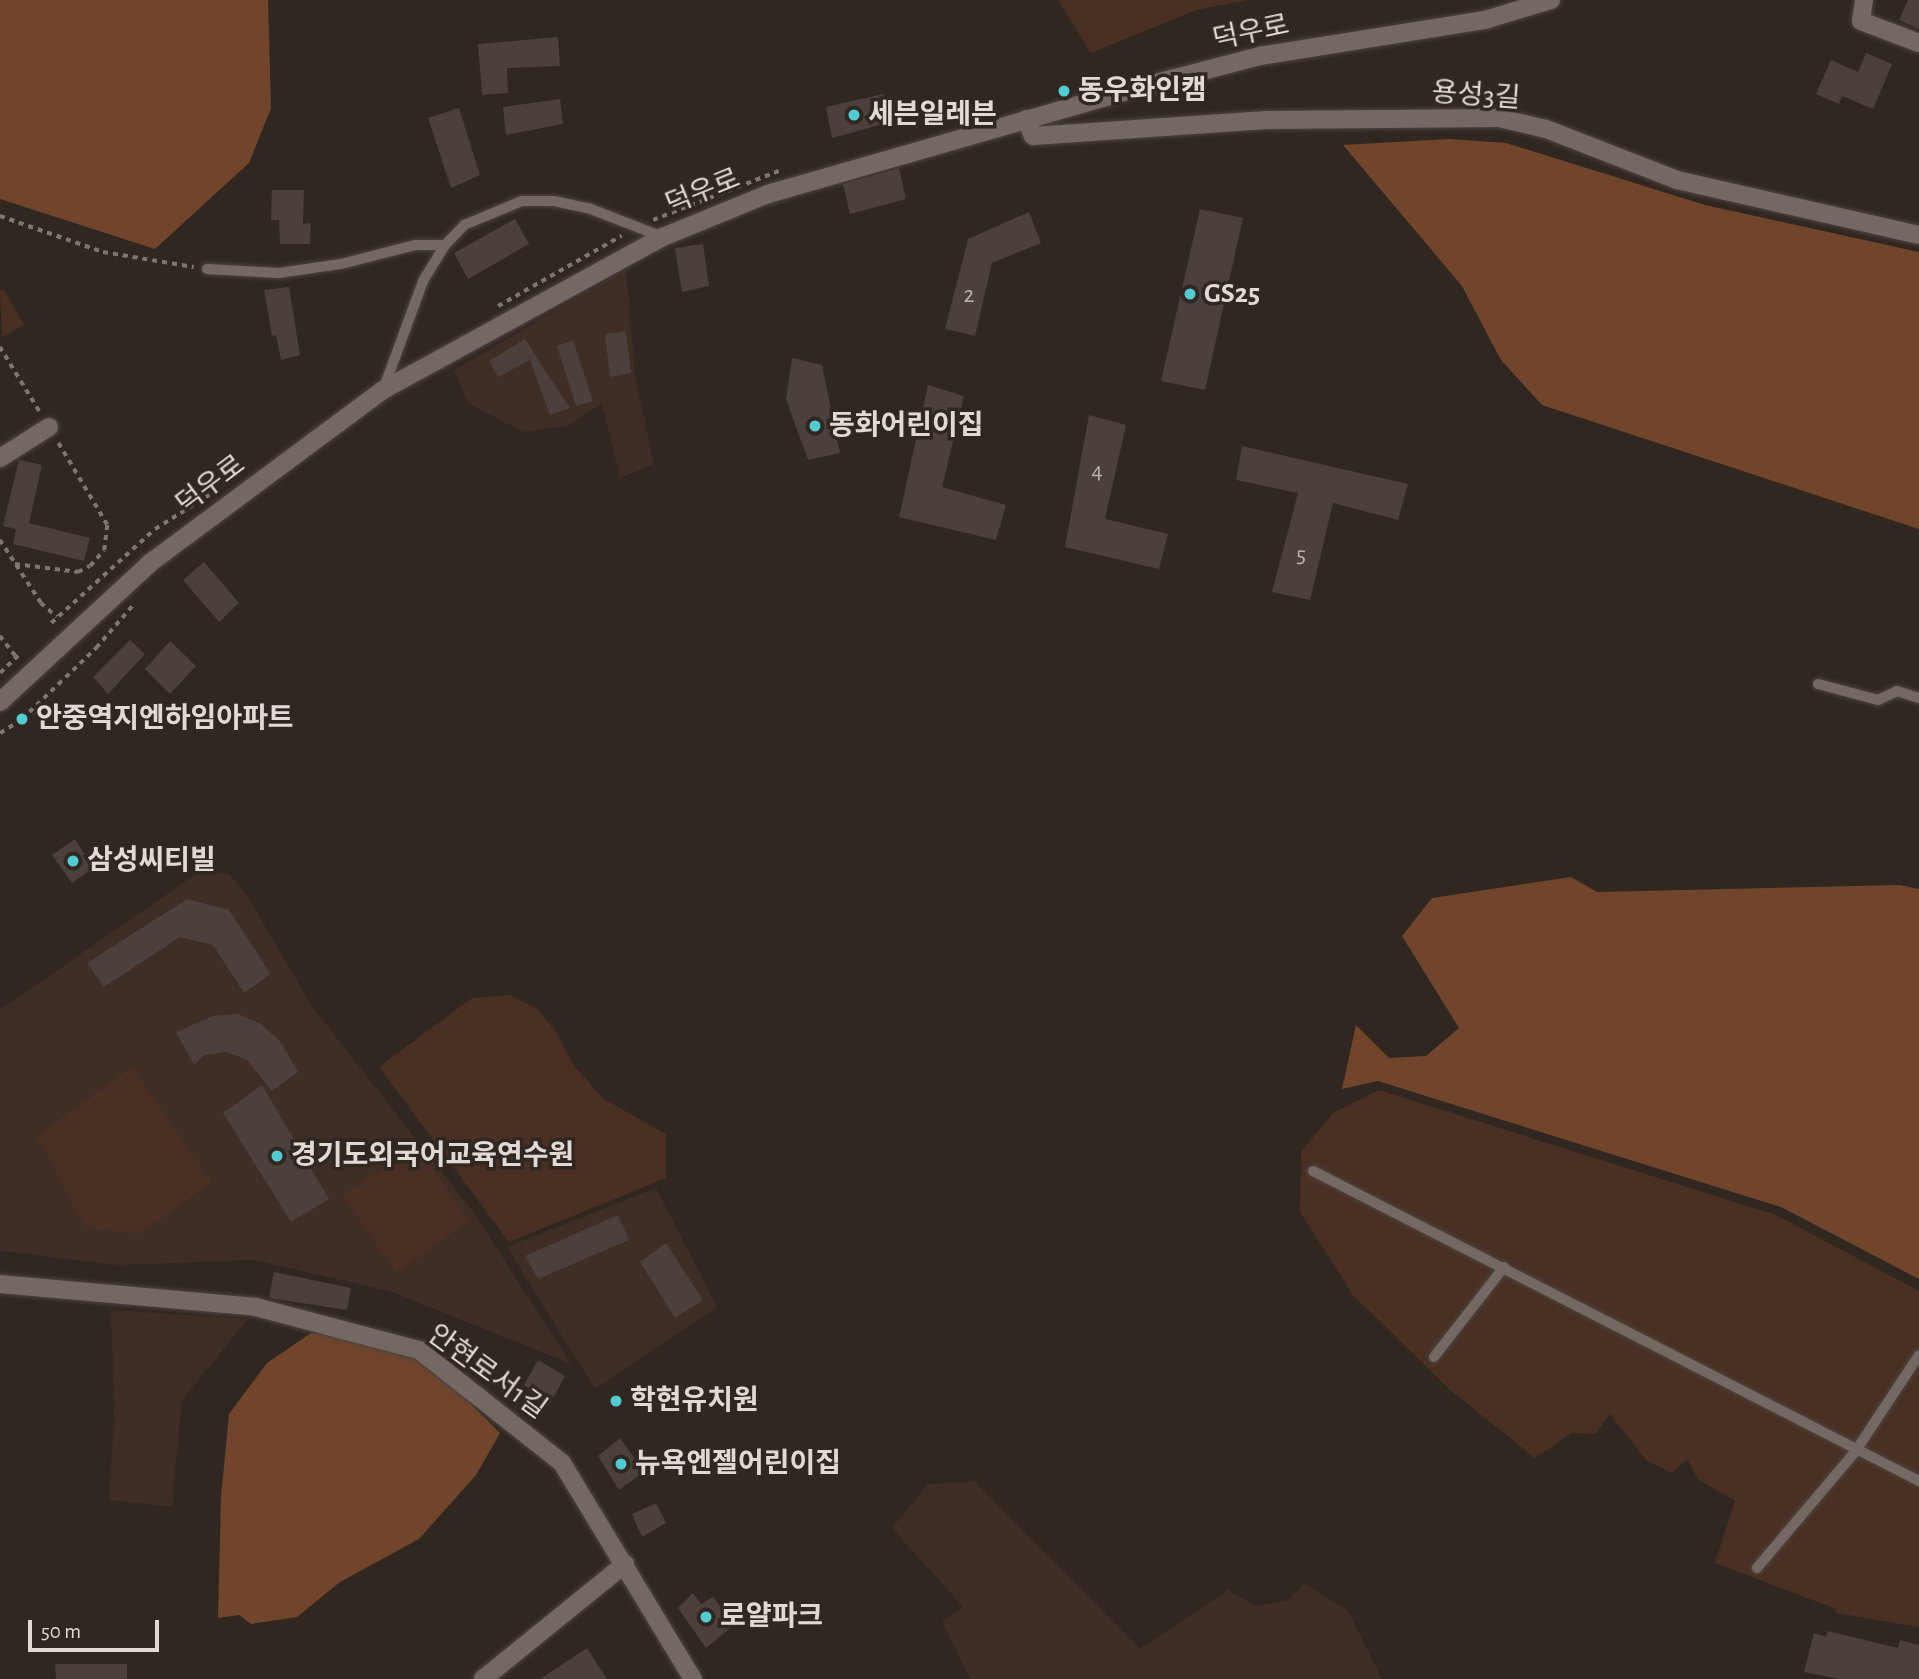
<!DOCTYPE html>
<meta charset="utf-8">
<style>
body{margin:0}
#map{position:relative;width:1919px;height:1679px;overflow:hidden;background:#312721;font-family:"Alegreya Sans","Noto Sans KR",sans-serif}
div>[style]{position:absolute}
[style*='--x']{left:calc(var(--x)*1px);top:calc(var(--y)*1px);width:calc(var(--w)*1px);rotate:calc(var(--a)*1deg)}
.built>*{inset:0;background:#3e2e25}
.green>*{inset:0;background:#493022}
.forest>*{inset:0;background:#71452c}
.building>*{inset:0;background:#4b403b}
.path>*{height:3.5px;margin-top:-1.75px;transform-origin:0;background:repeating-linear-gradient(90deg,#7f7671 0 5px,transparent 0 10px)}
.roads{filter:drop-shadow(0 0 2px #4c4440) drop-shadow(0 0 2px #4c4440)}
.lane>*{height:10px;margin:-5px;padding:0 5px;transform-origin:5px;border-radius:5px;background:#746862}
.street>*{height:18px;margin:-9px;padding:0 9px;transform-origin:9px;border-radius:9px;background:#746862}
.secondary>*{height:18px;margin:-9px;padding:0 9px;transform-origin:9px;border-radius:9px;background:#746862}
.dots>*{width:19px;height:19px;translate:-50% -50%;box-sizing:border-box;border:4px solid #312721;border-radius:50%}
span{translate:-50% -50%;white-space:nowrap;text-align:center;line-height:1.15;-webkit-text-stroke:7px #312721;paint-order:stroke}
.number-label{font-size:24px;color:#bbb3ae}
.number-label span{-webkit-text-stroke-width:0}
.street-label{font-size:28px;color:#e0d9d5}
.poi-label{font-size:28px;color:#e0d9d5;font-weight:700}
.left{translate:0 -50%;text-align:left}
.scale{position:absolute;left:28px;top:1620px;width:131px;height:32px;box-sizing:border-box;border:4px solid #e0d9d5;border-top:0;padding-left:9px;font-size:21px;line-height:24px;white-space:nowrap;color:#e0d9d5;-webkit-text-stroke:5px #312721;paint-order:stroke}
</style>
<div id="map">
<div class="built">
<i style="clip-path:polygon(626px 269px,635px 375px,654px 464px,620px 478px,602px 403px,567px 426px,523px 432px,468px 403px,454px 370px)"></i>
<i style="clip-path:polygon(199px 872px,228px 873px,247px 895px,311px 1005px,474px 1213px,571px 1364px,390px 1291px,254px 1260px,119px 1265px,0 1251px,0 1010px)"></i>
<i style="clip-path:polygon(656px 1188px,717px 1307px,595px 1389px,507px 1247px)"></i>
<i style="clip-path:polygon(111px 1310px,248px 1319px,182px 1400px,172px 1507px,109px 1500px,114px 1416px)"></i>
<i style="clip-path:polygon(974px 1481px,1140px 1649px,1228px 1590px,1255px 1606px,1289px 1600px,1304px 1583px,1348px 1611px,1382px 1679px,970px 1679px,942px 1622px,963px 1607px,892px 1528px,928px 1484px)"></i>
</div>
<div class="green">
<i style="clip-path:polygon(1058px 0,1247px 0,1196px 10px,1091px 53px)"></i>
<i style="clip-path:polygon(3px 289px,24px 324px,2px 338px,0 291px)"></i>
<i style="clip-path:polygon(510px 995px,536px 1008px,555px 1030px,574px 1066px,604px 1099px,666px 1134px,666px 1178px,509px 1242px,379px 1067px,472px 998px)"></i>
<i style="clip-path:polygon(132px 1067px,212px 1182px,140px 1234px,86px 1228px,36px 1136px)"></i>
<i style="clip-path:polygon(1379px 1090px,1776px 1215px,1919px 1291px,1919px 1627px,1836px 1613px,1836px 1609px,1715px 1563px,1735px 1501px,1698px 1479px,1687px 1459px,1672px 1473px,1646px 1460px,1610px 1414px,1595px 1434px,1572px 1433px,1535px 1458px,1450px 1390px,1353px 1295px,1300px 1212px,1301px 1152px,1333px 1113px)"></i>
<i style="clip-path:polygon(417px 1146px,469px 1221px,396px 1273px,342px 1195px)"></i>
</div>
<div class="forest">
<i style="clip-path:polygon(0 0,268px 0,271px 108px,249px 163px,155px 249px,0 199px)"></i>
<i style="clip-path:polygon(1449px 139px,1506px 143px,1705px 205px,1919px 252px,1919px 529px,1542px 405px,1501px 360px,1462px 286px,1343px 145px)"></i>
<i style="clip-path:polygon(1571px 877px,1597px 892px,1900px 885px,1919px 889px,1919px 1279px,1781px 1207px,1378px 1081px,1342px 1089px,1356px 1025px,1389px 1058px,1426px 1056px,1459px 1028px,1402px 936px,1432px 898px)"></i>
<i style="clip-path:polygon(311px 1333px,337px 1335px,431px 1364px,500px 1433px,476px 1475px,419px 1539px,340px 1582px,297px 1617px,251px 1624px,239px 1615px,218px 1618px,221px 1497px,229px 1414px,267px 1363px)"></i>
</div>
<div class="building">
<i style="clip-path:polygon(1908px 0,1919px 0,1919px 29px,1899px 20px)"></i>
<i style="clip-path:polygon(558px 37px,560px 66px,507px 68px,508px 93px,482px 95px,478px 44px)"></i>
<i style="clip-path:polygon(1866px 53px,1892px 64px,1873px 109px,1842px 96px,1839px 104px,1816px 94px,1831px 60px,1858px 72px)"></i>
<i style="clip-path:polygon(883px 94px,890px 122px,832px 138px,826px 107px)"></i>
<i style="clip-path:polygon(560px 99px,563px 124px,506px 135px,503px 107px)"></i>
<i style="clip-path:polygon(459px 108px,480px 175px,451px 188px,428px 118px)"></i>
<i style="clip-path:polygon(899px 168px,906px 199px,850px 214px,843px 184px)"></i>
<i style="clip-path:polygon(272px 190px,304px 190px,303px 224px,311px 223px,310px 244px,280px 244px,279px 220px,271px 220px)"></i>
<i style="clip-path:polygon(1200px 209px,1243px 218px,1205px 390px,1161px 381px)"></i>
<i style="clip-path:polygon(1029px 212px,1041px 243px,992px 263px,975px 336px,945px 329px,968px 239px)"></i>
<i style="clip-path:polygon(515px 219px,529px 244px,468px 279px,454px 253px)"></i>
<i style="clip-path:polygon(703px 244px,709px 286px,682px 292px,675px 248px)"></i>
<i style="clip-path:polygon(289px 287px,300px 355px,281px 360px,276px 335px,272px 336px,264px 290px)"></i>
<i style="clip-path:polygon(626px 331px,631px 373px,610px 377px,605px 334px)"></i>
<i style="clip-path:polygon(525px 339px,533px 352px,570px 408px,550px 415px,530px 360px,498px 377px,489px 361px)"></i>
<i style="clip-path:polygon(573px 340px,593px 401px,576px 406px,557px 346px)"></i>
<i style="clip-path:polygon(792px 358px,822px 365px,840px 453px,808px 460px,786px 399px)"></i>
<i style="clip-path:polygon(928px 385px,964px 396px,942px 487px,1006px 505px,996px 540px,899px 517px)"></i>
<i style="clip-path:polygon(1089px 415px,1126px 425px,1105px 519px,1168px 534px,1159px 569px,1065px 547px)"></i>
<i style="clip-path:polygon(1242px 446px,1408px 484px,1398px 520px,1333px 503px,1310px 600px,1272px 592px,1298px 493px,1236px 480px)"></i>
<i style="clip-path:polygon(19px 460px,42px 465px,29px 523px,90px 538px,84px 561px,13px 544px,16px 529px,3px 526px)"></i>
<i style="clip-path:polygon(204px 562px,239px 603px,219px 622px,183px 580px)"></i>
<i style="clip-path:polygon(130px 640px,145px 654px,108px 694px,93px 677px)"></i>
<i style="clip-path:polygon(170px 641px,196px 666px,170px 694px,145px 669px)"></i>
<i style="clip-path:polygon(75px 839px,93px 868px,72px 883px,52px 855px)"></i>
<i style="clip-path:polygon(187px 899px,229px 910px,271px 974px,244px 993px,213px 945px,180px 937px,104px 987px,87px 963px)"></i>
<i style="clip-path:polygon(238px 1014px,261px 1024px,280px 1041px,298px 1072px,272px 1091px,246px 1059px,226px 1052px,204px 1055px,194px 1065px,176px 1032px,213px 1016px)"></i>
<i style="clip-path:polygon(262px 1085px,329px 1199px,291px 1222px,223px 1113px)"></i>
<i style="clip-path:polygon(618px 1215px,629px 1240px,538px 1279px,525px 1256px)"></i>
<i style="clip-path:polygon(666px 1243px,703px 1300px,675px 1318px,640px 1262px)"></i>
<i style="clip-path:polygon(274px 1272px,351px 1288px,347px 1310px,269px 1298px)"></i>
<i style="clip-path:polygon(538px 1360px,565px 1376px,550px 1404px,524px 1385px)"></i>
<i style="clip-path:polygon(620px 1438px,644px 1472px,619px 1490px,598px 1456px)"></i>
<i style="clip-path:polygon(656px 1503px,666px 1523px,642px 1537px,632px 1514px)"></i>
<i style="clip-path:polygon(693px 1593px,701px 1604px,713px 1597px,734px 1625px,706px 1648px,678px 1608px)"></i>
<i style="clip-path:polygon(1828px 1631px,1898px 1648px,1900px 1640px,1919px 1645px,1919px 1679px,1839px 1679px,1804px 1672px,1814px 1633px,1826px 1637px)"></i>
<i style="clip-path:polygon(587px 1648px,607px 1679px,540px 1679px)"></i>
<i style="clip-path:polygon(55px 1664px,127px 1664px,127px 1679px,56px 1679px)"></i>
</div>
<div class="path">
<i style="--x:0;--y:216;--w:109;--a:19.3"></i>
<i style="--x:103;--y:252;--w:92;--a:9.4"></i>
<i style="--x:653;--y:220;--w:135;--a:-21.3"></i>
<i style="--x:498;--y:306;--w:142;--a:-29.6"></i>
<i style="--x:0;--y:347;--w:79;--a:58.5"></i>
<i style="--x:0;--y:540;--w:75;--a:56.9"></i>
<i style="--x:41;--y:603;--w:21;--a:41"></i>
<i style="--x:15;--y:564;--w:64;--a:7.2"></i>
<i style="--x:78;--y:572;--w:13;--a:-27"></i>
<i style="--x:90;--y:566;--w:21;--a:-49"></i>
<i style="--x:104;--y:550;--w:25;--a:-83"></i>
<i style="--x:107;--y:525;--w:98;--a:-120.8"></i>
<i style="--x:51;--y:623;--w:140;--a:-42.1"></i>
<i style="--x:155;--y:529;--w:64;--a:-32.2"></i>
<i style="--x:0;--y:636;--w:28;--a:52"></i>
<i style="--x:0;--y:673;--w:29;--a:-44"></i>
<i style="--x:0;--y:733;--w:26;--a:-32"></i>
<i style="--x:22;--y:719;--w:103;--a:-43.8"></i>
<i style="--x:96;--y:648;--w:58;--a:-49.2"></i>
</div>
<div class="roads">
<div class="lane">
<i style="--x:207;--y:269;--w:72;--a:3.2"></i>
<i style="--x:279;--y:273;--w:63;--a:-8.3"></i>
<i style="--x:341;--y:264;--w:76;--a:-14.4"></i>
<i style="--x:415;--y:245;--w:30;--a:0"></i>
<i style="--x:383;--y:390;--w:116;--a:-69.8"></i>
<i style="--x:423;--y:281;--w:42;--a:-58.6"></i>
<i style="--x:445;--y:245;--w:28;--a:-46"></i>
<i style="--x:464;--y:225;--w:63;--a:-22.5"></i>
<i style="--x:522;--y:201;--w:32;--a:0"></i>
<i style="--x:554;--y:201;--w:35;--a:12"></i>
<i style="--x:588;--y:208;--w:80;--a:21.1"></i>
<i style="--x:1818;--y:684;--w:62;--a:14.9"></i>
<i style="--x:1878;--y:700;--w:21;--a:-25"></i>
<i style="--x:1897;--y:691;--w:23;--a:18"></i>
<i style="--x:1313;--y:1171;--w:681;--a:27.09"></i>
<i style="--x:1434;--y:1357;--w:114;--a:-52.1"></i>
<i style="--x:1757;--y:1568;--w:152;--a:-49.8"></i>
<i style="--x:1855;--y:1452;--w:116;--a:-56.6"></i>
</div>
<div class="street">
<i style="--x:1864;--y:0;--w:21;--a:98"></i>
<i style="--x:1861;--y:21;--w:62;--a:20.8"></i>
<i style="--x:1026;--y:119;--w:18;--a:68"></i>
<i style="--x:1033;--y:136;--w:234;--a:-3.9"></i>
<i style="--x:1266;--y:120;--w:233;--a:-0.5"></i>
<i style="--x:1499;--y:118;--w:48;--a:13.2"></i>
<i style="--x:1546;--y:129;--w:141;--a:21.3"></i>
<i style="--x:1677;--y:180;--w:248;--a:12.8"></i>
<i style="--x:0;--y:458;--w:58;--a:-32.3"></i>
<i style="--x:0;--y:1284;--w:257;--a:5.1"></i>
<i style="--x:256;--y:1307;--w:169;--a:14.8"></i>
<i style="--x:419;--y:1350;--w:182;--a:38.3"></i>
<i style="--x:562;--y:1463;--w:253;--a:58.8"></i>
<i style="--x:483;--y:1679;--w:183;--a:-39"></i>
</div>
<div class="secondary">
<i style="--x:0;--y:702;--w:205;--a:-42.8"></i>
<i style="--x:150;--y:563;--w:290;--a:-36.6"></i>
<i style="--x:383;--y:390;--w:319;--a:-28.7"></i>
<i style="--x:663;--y:237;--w:113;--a:-22.3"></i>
<i style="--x:768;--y:194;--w:384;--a:-16"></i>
<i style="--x:1137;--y:88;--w:127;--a:-14.6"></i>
<i style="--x:1260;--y:56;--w:228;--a:-9.1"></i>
<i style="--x:1485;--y:20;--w:69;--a:-16.9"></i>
</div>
</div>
<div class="dots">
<i style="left:1064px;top:91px;background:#51ccd2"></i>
<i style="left:854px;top:115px;background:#51ccd2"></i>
<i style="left:1190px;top:294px;background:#51ccd2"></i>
<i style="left:815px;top:426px;background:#51ccd2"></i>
<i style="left:22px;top:719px;background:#51ccd2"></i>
<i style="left:73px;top:861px;background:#51ccd2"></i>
<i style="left:277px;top:1156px;background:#51ccd2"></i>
<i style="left:616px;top:1401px;background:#51ccd2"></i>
<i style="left:621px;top:1464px;background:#51ccd2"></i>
<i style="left:706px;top:1617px;background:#51ccd2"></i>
</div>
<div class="number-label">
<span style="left:969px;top:296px">2</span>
<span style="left:1097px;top:472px">4</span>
<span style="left:1301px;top:556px">5</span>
</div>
<div class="street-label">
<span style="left:1251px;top:33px;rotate:-12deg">덕우로</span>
<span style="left:1476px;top:96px;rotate:4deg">용성3길</span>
<span style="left:703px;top:192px;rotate:-22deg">덕우로</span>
<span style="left:211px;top:485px;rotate:-37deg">덕우로</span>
<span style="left:487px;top:1372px;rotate:36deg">안현로서1길</span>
</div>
<div class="poi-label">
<span class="left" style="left:1078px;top:91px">동우화인캠</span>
<span class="left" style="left:868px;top:115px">세븐일레븐</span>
<span class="left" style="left:1204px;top:294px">GS25</span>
<span class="left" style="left:829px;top:426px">동화어린이집</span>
<span class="left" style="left:36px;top:719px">안중역지엔하임아파트</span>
<span class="left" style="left:87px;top:861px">삼성씨티빌</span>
<span class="left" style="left:291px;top:1156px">경기도외국어교육연수원</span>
<span class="left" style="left:630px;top:1401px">학현유치원</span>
<span class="left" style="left:635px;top:1464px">뉴욕엔젤어린이집</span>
<span class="left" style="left:720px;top:1617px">로얄파크</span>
</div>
<div class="scale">50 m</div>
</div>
